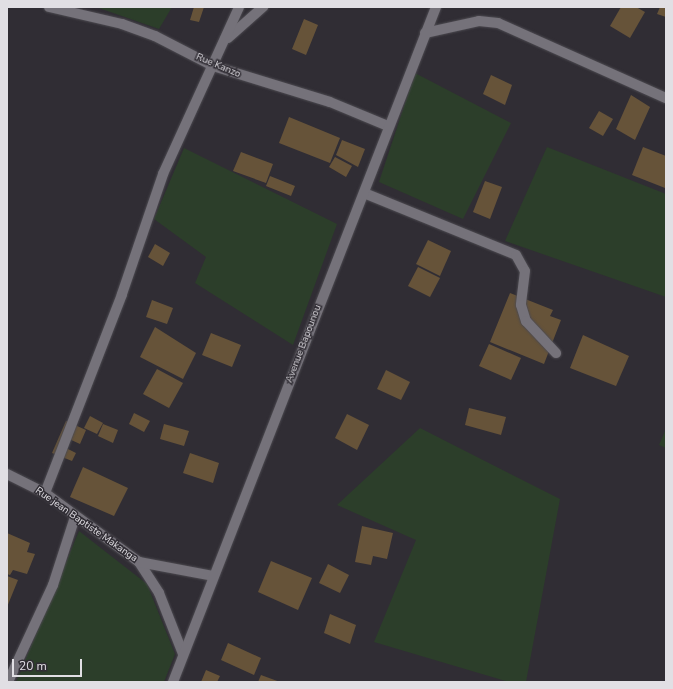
<!DOCTYPE html>
<style>
body{margin:0}
#map{position:relative;width:673px;height:689px;overflow:hidden;background:#302d34;font-family:"Nunito Sans",sans-serif}
div>[style]{position:absolute}
[style*='--x']{left:calc(var(--x)*1px);top:calc(var(--y)*1px);width:calc(var(--w)*1px);rotate:calc(var(--a)*1deg)}
.green>*{inset:0;background:#2c3e2a}
.building>*{inset:0;background:#665339}
.roads{filter:drop-shadow(0 0 1px #4c4a50) drop-shadow(0 0 1px #4c4a50)}
.street>*{height:10px;margin:-5px;padding:0 5px;transform-origin:5px;border-radius:5px;background:#75727a}
span{translate:-50% -50%;white-space:nowrap;text-align:center;line-height:1.15;-webkit-text-stroke:3px #302d34;paint-order:stroke}
.street-label{font-size:10px;color:#e1dfe4}
.frame{position:absolute;inset:0;border:8px solid #e1dfe4;pointer-events:none}
.scale{position:absolute;left:12px;top:659px;width:70px;height:18px;box-sizing:border-box;border:2px solid #e1dfe4;border-top:0;padding-left:5px;font-size:12px;line-height:14px;white-space:nowrap;color:#e1dfe4;-webkit-text-stroke:3px #302d34;paint-order:stroke}
</style>
<div id="map">
<div class="green">
<i style="clip-path:polygon(96px 7px,172px 7px,159px 29px)"></i>
<i style="clip-path:polygon(415px 73px,511px 123px,463px 219px,379px 182px)"></i>
<i style="clip-path:polygon(547px 147px,666px 194px,666px 297px,505px 241px)"></i>
<i style="clip-path:polygon(184px 148px,337px 224px,293px 345px,195px 283px,206px 257px,154px 219px)"></i>
<i style="clip-path:polygon(420px 428px,560px 499px,526px 682px,509px 682px,374px 642px,416px 540px,337px 505px)"></i>
<i style="clip-path:polygon(666px 429px,666px 448px,659px 445px)"></i>
<i style="clip-path:polygon(79px 531px,147px 584px,175px 654px,164px 682px,16px 682px)"></i>
</div>
<div class="building">
<i style="clip-path:polygon(194px 7px,204px 7px,199px 22px,190px 20px)"></i>
<i style="clip-path:polygon(621px 7px,636px 7px,645px 12px,630px 38px,610px 26px)"></i>
<i style="clip-path:polygon(660px 7px,666px 7px,666px 17px,657px 14px)"></i>
<i style="clip-path:polygon(304px 19px,318px 25px,306px 55px,292px 49px)"></i>
<i style="clip-path:polygon(491px 75px,512px 85px,505px 105px,483px 94px)"></i>
<i style="clip-path:polygon(631px 95px,650px 107px,635px 140px,616px 129px)"></i>
<i style="clip-path:polygon(599px 111px,613px 119px,603px 136px,589px 128px)"></i>
<i style="clip-path:polygon(289px 117px,340px 138px,330px 163px,279px 143px)"></i>
<i style="clip-path:polygon(342px 140px,365px 149px,358px 167px,336px 155px)"></i>
<i style="clip-path:polygon(643px 147px,666px 156px,665px 188px,632px 175px)"></i>
<i style="clip-path:polygon(241px 152px,273px 164px,266px 183px,233px 171px)"></i>
<i style="clip-path:polygon(335px 157px,352px 166px,346px 177px,329px 167px)"></i>
<i style="clip-path:polygon(270px 176px,295px 186px,291px 196px,266px 186px)"></i>
<i style="clip-path:polygon(485px 181px,502px 187px,490px 219px,473px 212px)"></i>
<i style="clip-path:polygon(428px 240px,451px 251px,440px 276px,416px 264px)"></i>
<i style="clip-path:polygon(155px 244px,170px 253px,163px 266px,148px 257px)"></i>
<i style="clip-path:polygon(418px 267px,440px 278px,430px 297px,408px 286px)"></i>
<i style="clip-path:polygon(510px 293px,553px 310px,550px 316px,561px 320px,544px 364px,490px 342px)"></i>
<i style="clip-path:polygon(152px 300px,173px 308px,167px 324px,146px 317px)"></i>
<i style="clip-path:polygon(155px 327px,196px 353px,183px 379px,140px 357px)"></i>
<i style="clip-path:polygon(211px 333px,241px 345px,232px 367px,202px 355px)"></i>
<i style="clip-path:polygon(583px 335px,629px 356px,616px 386px,570px 368px)"></i>
<i style="clip-path:polygon(489px 344px,521px 358px,511px 380px,479px 366px)"></i>
<i style="clip-path:polygon(157px 369px,183px 383px,169px 408px,143px 394px)"></i>
<i style="clip-path:polygon(386px 370px,410px 382px,401px 400px,377px 389px)"></i>
<i style="clip-path:polygon(469px 408px,506px 417px,501px 435px,465px 425px)"></i>
<i style="clip-path:polygon(134px 413px,150px 421px,144px 432px,129px 424px)"></i>
<i style="clip-path:polygon(347px 414px,369px 425px,357px 450px,335px 438px)"></i>
<i style="clip-path:polygon(90px 416px,103px 423px,97px 434px,84px 428px)"></i>
<i style="clip-path:polygon(66px 421px,86px 430px,80px 444px,69px 439px,66px 448px,76px 453px,72px 461px,52px 453px)"></i>
<i style="clip-path:polygon(103px 424px,118px 430px,113px 443px,98px 436px)"></i>
<i style="clip-path:polygon(164px 424px,189px 431px,184px 446px,160px 439px)"></i>
<i style="clip-path:polygon(190px 453px,219px 463px,213px 483px,183px 473px)"></i>
<i style="clip-path:polygon(83px 467px,128px 488px,114px 516px,70px 497px)"></i>
<i style="clip-path:polygon(362px 526px,393px 533px,387px 559px,373px 556px,371px 565px,355px 562px)"></i>
<i style="clip-path:polygon(7px 533px,30px 543px,27px 552px,35px 554px,27px 574px,13px 570px,10px 575px,7px 574px)"></i>
<i style="clip-path:polygon(271px 561px,312px 578px,298px 610px,258px 592px)"></i>
<i style="clip-path:polygon(328px 564px,349px 575px,340px 593px,319px 583px)"></i>
<i style="clip-path:polygon(7px 576px,18px 580px,7px 607px)"></i>
<i style="clip-path:polygon(330px 614px,356px 625px,350px 644px,324px 633px)"></i>
<i style="clip-path:polygon(228px 643px,261px 658px,254px 675px,221px 660px)"></i>
<i style="clip-path:polygon(206px 670px,220px 676px,217px 682px,201px 682px)"></i>
<i style="clip-path:polygon(261px 675px,280px 682px,258px 682px)"></i>
</div>
<div class="roads">
<div class="street">
<i style="--x:49;--y:7;--w:75;--a:13.1"></i>
<i style="--x:122;--y:24;--w:35;--a:20"></i>
<i style="--x:155;--y:36;--w:65;--a:27.3"></i>
<i style="--x:213;--y:66;--w:122;--a:17.1"></i>
<i style="--x:330;--y:102;--w:63;--a:22.5"></i>
<i style="--x:425;--y:33;--w:55;--a:-12.5"></i>
<i style="--x:479;--y:21;--w:19;--a:6"></i>
<i style="--x:498;--y:23;--w:184;--a:24.1"></i>
<i style="--x:228;--y:38;--w:47;--a:-41.5"></i>
<i style="--x:364;--y:193;--w:164;--a:22.2"></i>
<i style="--x:516;--y:255;--w:18;--a:61"></i>
<i style="--x:525;--y:271;--w:34;--a:97"></i>
<i style="--x:521;--y:305;--w:17;--a:73"></i>
<i style="--x:526;--y:321;--w:44;--a:46.8"></i>
<i style="--x:7;--y:474;--w:42;--a:26.6"></i>
<i style="--x:45;--y:493;--w:117;--a:36.3"></i>
<i style="--x:139;--y:562;--w:37;--a:57"></i>
<i style="--x:159;--y:593;--w:66;--a:68.5"></i>
<i style="--x:45;--y:493;--w:213;--a:-68.8"></i>
<i style="--x:122;--y:294;--w:127;--a:-71.1"></i>
<i style="--x:163;--y:174;--w:183;--a:-65.5"></i>
<i style="--x:139;--y:562;--w:75;--a:10.7"></i>
<i style="--x:8;--y:682;--w:107;--a:-65.1"></i>
<i style="--x:53;--y:585;--w:71;--a:-72.1"></i>
<i style="--x:173;--y:682;--w:724;--a:-68.71"></i>
</div>
</div>
<div class="street-label">
<span style="left:218px;top:66px;rotate:23deg">Rue Kanzo</span>
<span style="left:304px;top:344px;rotate:-69deg">Avenue Bapounou</span>
<span style="left:86px;top:525px;rotate:35deg">Rue jean Baptiste Makanga</span>
</div>
<div class="frame"></div>
<div class="scale">20 m</div>
</div>
